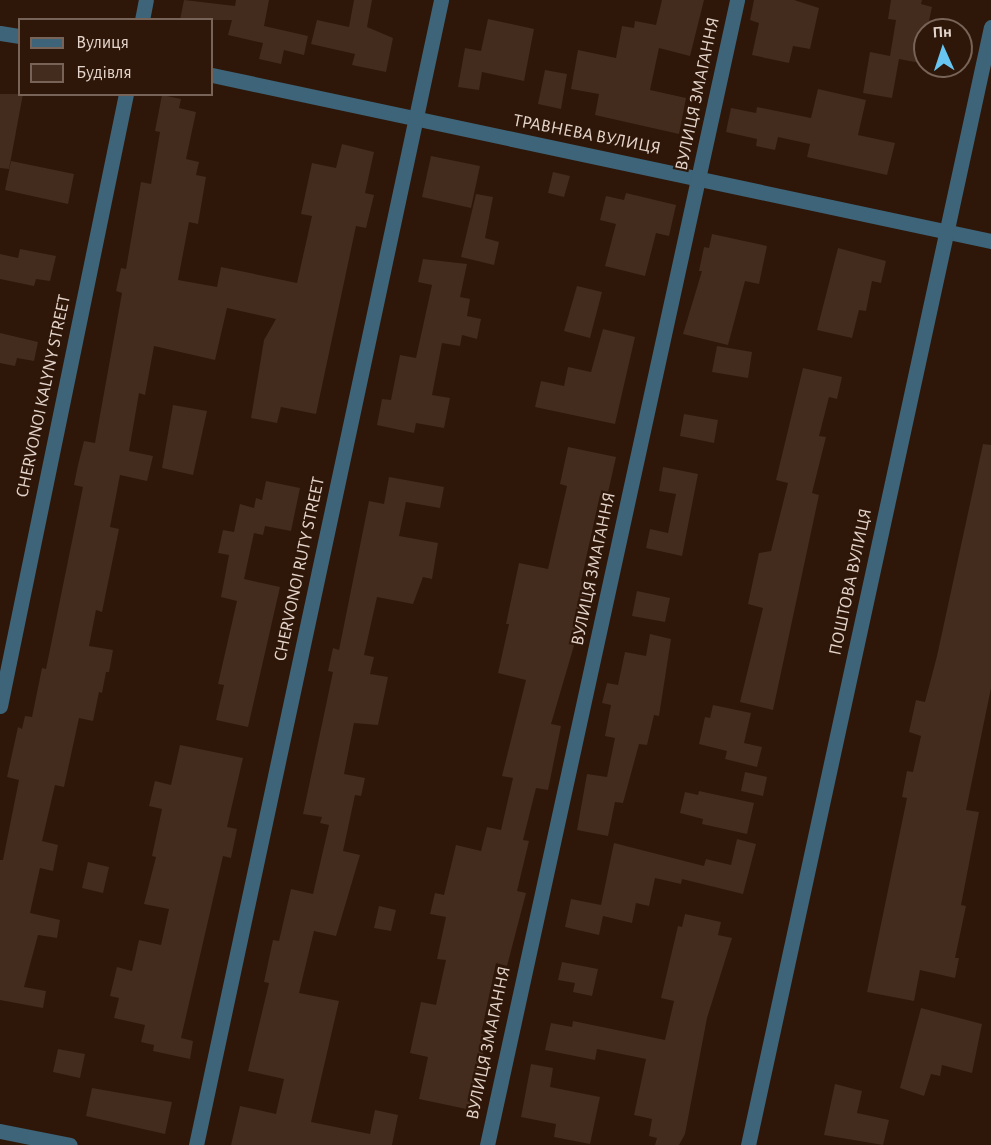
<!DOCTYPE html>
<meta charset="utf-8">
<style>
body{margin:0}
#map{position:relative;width:991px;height:1145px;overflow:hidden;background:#2e1709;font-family:"Alegreya Sans",sans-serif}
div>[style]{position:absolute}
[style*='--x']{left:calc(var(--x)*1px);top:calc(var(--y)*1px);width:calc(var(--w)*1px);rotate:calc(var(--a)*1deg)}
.building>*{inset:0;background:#432b1d}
.minor>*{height:15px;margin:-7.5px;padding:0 7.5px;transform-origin:7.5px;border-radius:7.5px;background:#3d6479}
span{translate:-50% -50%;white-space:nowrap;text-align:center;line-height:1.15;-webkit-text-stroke:4.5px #2e1709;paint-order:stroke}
.street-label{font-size:18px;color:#e4d4cb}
.legend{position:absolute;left:18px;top:18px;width:195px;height:78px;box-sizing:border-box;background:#2e1709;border:2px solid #776357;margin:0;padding:8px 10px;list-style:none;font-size:18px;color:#e4d4cb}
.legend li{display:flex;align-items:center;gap:12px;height:30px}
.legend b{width:30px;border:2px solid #776357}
.north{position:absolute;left:913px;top:18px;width:60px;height:60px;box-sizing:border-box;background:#2e1709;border:2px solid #776357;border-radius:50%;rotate:357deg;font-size:16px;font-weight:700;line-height:24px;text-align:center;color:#e4d4cb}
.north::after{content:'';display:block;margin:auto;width:21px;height:27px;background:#68c4f0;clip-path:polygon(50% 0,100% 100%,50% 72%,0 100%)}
</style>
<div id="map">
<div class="building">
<i style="clip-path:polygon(184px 0,235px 6px,236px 0,269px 0,264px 26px,308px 36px,304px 55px,284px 50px,281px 64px,259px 59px,263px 43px,228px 35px,232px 20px,180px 20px)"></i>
<i style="clip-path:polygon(354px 0,372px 0,367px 27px,393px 38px,386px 72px,352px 65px,355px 54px,311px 44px,317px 20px,349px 27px)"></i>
<i style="clip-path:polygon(662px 0,704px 0,690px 56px,659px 48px,650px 90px,686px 98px,679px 134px,595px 115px,599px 94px,571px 89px,578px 50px,616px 58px,622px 26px,634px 28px,635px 21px,656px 25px)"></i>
<i style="clip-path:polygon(754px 0,794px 0,819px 8px,810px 49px,793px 46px,789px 63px,752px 55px,759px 23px,750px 20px)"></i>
<i style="clip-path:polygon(891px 0,922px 0,921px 4px,932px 7px,920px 63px,899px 59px,892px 98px,863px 93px,870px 52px,890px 56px,896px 20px,888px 19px)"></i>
<i style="clip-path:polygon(488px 19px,534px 29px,524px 81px,482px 72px,479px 90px,458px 87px,465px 48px,481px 51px)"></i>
<i style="clip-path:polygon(545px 70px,567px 74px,561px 109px,538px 104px)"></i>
<i style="clip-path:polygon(818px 89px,866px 100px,858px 135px,895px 143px,887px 175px,807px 157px,810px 144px,778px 137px,775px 150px,756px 146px,757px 139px,726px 132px,731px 108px,756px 113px,757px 107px,811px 118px)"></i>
<i style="clip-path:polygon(0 94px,23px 94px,9px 169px,0 168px)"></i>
<i style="clip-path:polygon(162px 95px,181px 99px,179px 108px,196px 112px,186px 159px,199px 162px,196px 175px,206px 177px,198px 224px,189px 222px,178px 280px,217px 287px,221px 267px,297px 283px,312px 216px,301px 214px,312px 163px,336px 168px,342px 144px,374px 152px,365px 193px,374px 195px,366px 228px,356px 226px,316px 414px,281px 407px,277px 423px,251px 418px,264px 340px,276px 319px,227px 308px,215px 360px,154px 346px,145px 395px,139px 393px,129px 451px,153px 456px,147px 481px,120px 475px,110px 527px,119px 529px,102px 612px,96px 610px,89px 646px,113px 650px,109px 672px,106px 672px,102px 693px,99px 692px,93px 721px,79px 718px,64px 787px,55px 785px,42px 841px,58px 845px,53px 871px,40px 868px,30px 913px,60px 920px,57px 938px,38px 935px,24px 987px,46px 991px,43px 1008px,0 1000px,0 860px,3px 860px,19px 780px,7px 777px,18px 727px,22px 729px,25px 716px,32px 717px,42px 668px,46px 669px,83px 487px,74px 485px,78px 465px,84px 441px,95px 443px,122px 293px,116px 291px,121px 268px,126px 269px,141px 182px,151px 184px,160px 132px,155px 131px)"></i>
<i style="clip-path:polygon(431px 156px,480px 166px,471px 208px,422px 197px)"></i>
<i style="clip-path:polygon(11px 161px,74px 174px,68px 204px,5px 190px)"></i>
<i style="clip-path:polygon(553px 172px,570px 176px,564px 197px,548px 193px)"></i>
<i style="clip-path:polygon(626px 193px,676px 205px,669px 236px,656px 233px,645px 276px,605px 266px,616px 224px,600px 220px,606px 196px,624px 200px)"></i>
<i style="clip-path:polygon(476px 194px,493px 197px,485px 238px,499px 242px,494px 265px,461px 257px)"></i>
<i style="clip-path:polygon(712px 234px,767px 246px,759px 284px,745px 281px,728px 345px,683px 334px,702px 271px,699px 271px,704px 247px,709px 248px)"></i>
<i style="clip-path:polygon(838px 248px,886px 261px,881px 283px,872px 281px,866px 311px,859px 310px,852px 338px,817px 330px)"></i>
<i style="clip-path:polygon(20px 249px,56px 256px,50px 281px,36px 279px,34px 286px,0 279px,0 254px,18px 258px)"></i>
<i style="clip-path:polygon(423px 259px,467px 264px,460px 297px,470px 299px,467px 316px,481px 319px,477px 339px,462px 335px,460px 346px,442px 343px,432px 395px,450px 398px,444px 428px,416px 423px,414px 433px,377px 425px,382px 399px,391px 400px,400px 355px,416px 358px,432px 285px,418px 282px)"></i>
<i style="clip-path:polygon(577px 286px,602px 292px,590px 338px,564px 331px)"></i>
<i style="clip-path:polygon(603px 329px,635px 337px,615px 424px,535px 407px,541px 381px,564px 386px,568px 367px,591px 372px)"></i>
<i style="clip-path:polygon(0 333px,38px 342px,34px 361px,17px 358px,15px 366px,0 363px)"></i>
<i style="clip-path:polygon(717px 346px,752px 352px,748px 378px,712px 372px)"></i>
<i style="clip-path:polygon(803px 368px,842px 377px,837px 399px,829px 397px,819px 436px,826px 437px,812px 493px,819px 495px,773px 710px,740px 702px,763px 608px,748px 604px,759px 553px,771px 551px,788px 483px,776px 480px)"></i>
<i style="clip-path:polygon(173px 405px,207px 411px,193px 475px,162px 468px)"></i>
<i style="clip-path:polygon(684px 414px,718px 420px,714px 443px,680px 436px)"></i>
<i style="clip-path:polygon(983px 444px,991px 445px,991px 688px,966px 810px,979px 812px,961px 905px,966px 906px,955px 958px,959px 958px,955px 978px,920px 970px,914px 1001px,867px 992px,907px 798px,902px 797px,907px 771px,913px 772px,921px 736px,909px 732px,916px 700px,925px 702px,937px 656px)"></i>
<i style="clip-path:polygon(568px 447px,616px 457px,607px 497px,600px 495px,581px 581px,592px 584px,551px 724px,561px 726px,548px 790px,536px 788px,523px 840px,529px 841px,517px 891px,526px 893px,507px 966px,496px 963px,481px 1034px,487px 1036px,471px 1110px,419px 1099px,428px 1057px,410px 1053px,421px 1002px,436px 1005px,446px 960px,437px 959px,446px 917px,430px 914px,435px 893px,444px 895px,456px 845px,481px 851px,487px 827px,501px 830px,513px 778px,502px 776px,526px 680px,498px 673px,509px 624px,506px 624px,519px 563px,548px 569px,567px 486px,560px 484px)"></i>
<i style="clip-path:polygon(663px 467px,698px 474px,682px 556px,646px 548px,650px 529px,668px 533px,676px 494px,659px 491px)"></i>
<i style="clip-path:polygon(389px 477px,444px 487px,440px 508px,406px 502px,399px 536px,438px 543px,432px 579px,423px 577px,413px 604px,377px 597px,364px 655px,374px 657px,370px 674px,388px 677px,378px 725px,354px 723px,344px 774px,365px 778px,361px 796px,355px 795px,343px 851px,360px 855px,336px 936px,314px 931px,299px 993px,339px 1001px,311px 1122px,370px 1134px,375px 1110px,398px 1115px,392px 1145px,231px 1145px,240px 1106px,276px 1114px,284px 1079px,248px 1071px,269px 983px,264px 982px,273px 940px,279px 941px,291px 889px,313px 894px,329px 825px,320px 823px,322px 817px,303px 814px,333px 672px,328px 671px,333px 648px,339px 650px,369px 501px,384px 504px)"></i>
<i style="clip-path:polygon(266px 481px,300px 488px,291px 531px,265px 526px,263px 535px,254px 533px,244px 579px,280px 587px,248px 727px,216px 720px,224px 685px,218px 684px,237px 601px,221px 597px,229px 555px,218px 553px,223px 530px,234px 532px,240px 504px,254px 508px,256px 498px,262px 500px)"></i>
<i style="clip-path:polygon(637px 591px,670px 598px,665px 622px,632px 616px)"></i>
<i style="clip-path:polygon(650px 634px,671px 639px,659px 716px,654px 715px,647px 745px,639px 744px,623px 803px,615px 802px,608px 836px,577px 830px,587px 774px,607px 777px,615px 738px,605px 736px,611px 705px,602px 703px,607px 683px,618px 685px,625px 652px,646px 656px)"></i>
<i style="clip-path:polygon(713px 705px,751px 713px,744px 743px,762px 747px,757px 767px,725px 759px,727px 751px,699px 744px,705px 717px,710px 718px)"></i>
<i style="clip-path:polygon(180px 745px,243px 758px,227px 827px,237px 829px,231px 858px,223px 856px,181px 1038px,193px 1041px,190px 1059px,153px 1051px,154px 1045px,141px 1042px,145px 1025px,114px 1018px,119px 998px,110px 996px,117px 967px,132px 971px,139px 940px,161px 945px,169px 909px,144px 904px,156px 857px,152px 856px,162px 809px,149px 806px,155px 781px,171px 785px)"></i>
<i style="clip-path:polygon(745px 772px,767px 777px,763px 796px,741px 791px)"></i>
<i style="clip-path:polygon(699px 791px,754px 803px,747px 834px,702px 824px,703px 819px,680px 813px,685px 792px,698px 795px)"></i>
<i style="clip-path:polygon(737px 839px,756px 844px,743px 894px,682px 879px,681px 884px,655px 878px,649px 906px,636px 903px,632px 923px,603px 916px,599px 935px,565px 927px,571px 899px,601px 905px,614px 843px,704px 866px,706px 859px,731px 865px)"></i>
<i style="clip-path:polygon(88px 862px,109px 867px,103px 893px,82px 888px)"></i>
<i style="clip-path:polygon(379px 906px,396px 910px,391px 931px,374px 928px)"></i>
<i style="clip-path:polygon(685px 914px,721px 922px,718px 935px,732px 938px,707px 1018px,685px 1134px,679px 1145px,655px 1145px,657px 1138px,649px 1136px,652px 1119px,634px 1115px,646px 1059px,597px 1049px,595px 1060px,545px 1050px,551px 1023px,572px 1027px,573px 1021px,665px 1040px,674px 1001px,661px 998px,678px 926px,682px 927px)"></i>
<i style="clip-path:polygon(562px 962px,598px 969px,592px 996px,573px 992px,575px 983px,558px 980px)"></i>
<i style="clip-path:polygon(921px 1008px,982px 1024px,972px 1073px,942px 1065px,940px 1076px,931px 1074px,924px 1096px,900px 1088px)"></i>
<i style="clip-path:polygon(58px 1049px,85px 1054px,80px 1078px,53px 1072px)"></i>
<i style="clip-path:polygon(531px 1064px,553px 1068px,550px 1087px,600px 1097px,590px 1144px,554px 1137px,556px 1124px,521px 1117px)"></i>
<i style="clip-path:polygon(835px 1084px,862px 1091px,857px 1113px,889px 1120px,883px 1145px,824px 1135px)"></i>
<i style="clip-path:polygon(92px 1088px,172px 1102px,165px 1134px,86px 1116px)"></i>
</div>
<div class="minor">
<i style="--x:142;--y:20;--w:20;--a:-79"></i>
<i style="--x:0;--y:33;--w:20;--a:9"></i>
<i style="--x:212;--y:75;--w:796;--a:12.03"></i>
<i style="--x:0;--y:706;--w:625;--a:-78.37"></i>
<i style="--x:0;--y:1131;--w:71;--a:11.3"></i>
<i style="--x:196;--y:1145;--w:1171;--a:-77.92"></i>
<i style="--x:487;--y:1145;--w:1172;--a:-77.68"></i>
<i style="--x:748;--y:1145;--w:1144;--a:-77.74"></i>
</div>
<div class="street-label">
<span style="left:698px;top:94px;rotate:-78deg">ВУЛИЦЯ ЗМАГАННЯ</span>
<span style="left:587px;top:135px;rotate:11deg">ТРАВНЕВА ВУЛИЦЯ</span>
<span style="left:44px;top:396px;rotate:-78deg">CHERVONOI KALYNY STREET</span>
<span style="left:300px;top:569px;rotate:-78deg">CHERVONOI RUTY STREET</span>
<span style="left:594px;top:569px;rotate:-78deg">ВУЛИЦЯ ЗМАГАННЯ</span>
<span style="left:851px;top:582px;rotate:-78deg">ПОШТОВА ВУЛИЦЯ</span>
<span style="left:489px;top:1043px;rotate:-78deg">ВУЛИЦЯ ЗМАГАННЯ</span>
</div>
<ul class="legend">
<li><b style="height:8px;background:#3d6479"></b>Вулиця</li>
<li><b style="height:16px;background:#432b1d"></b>Будівля</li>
</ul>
<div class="north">Пн</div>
</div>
